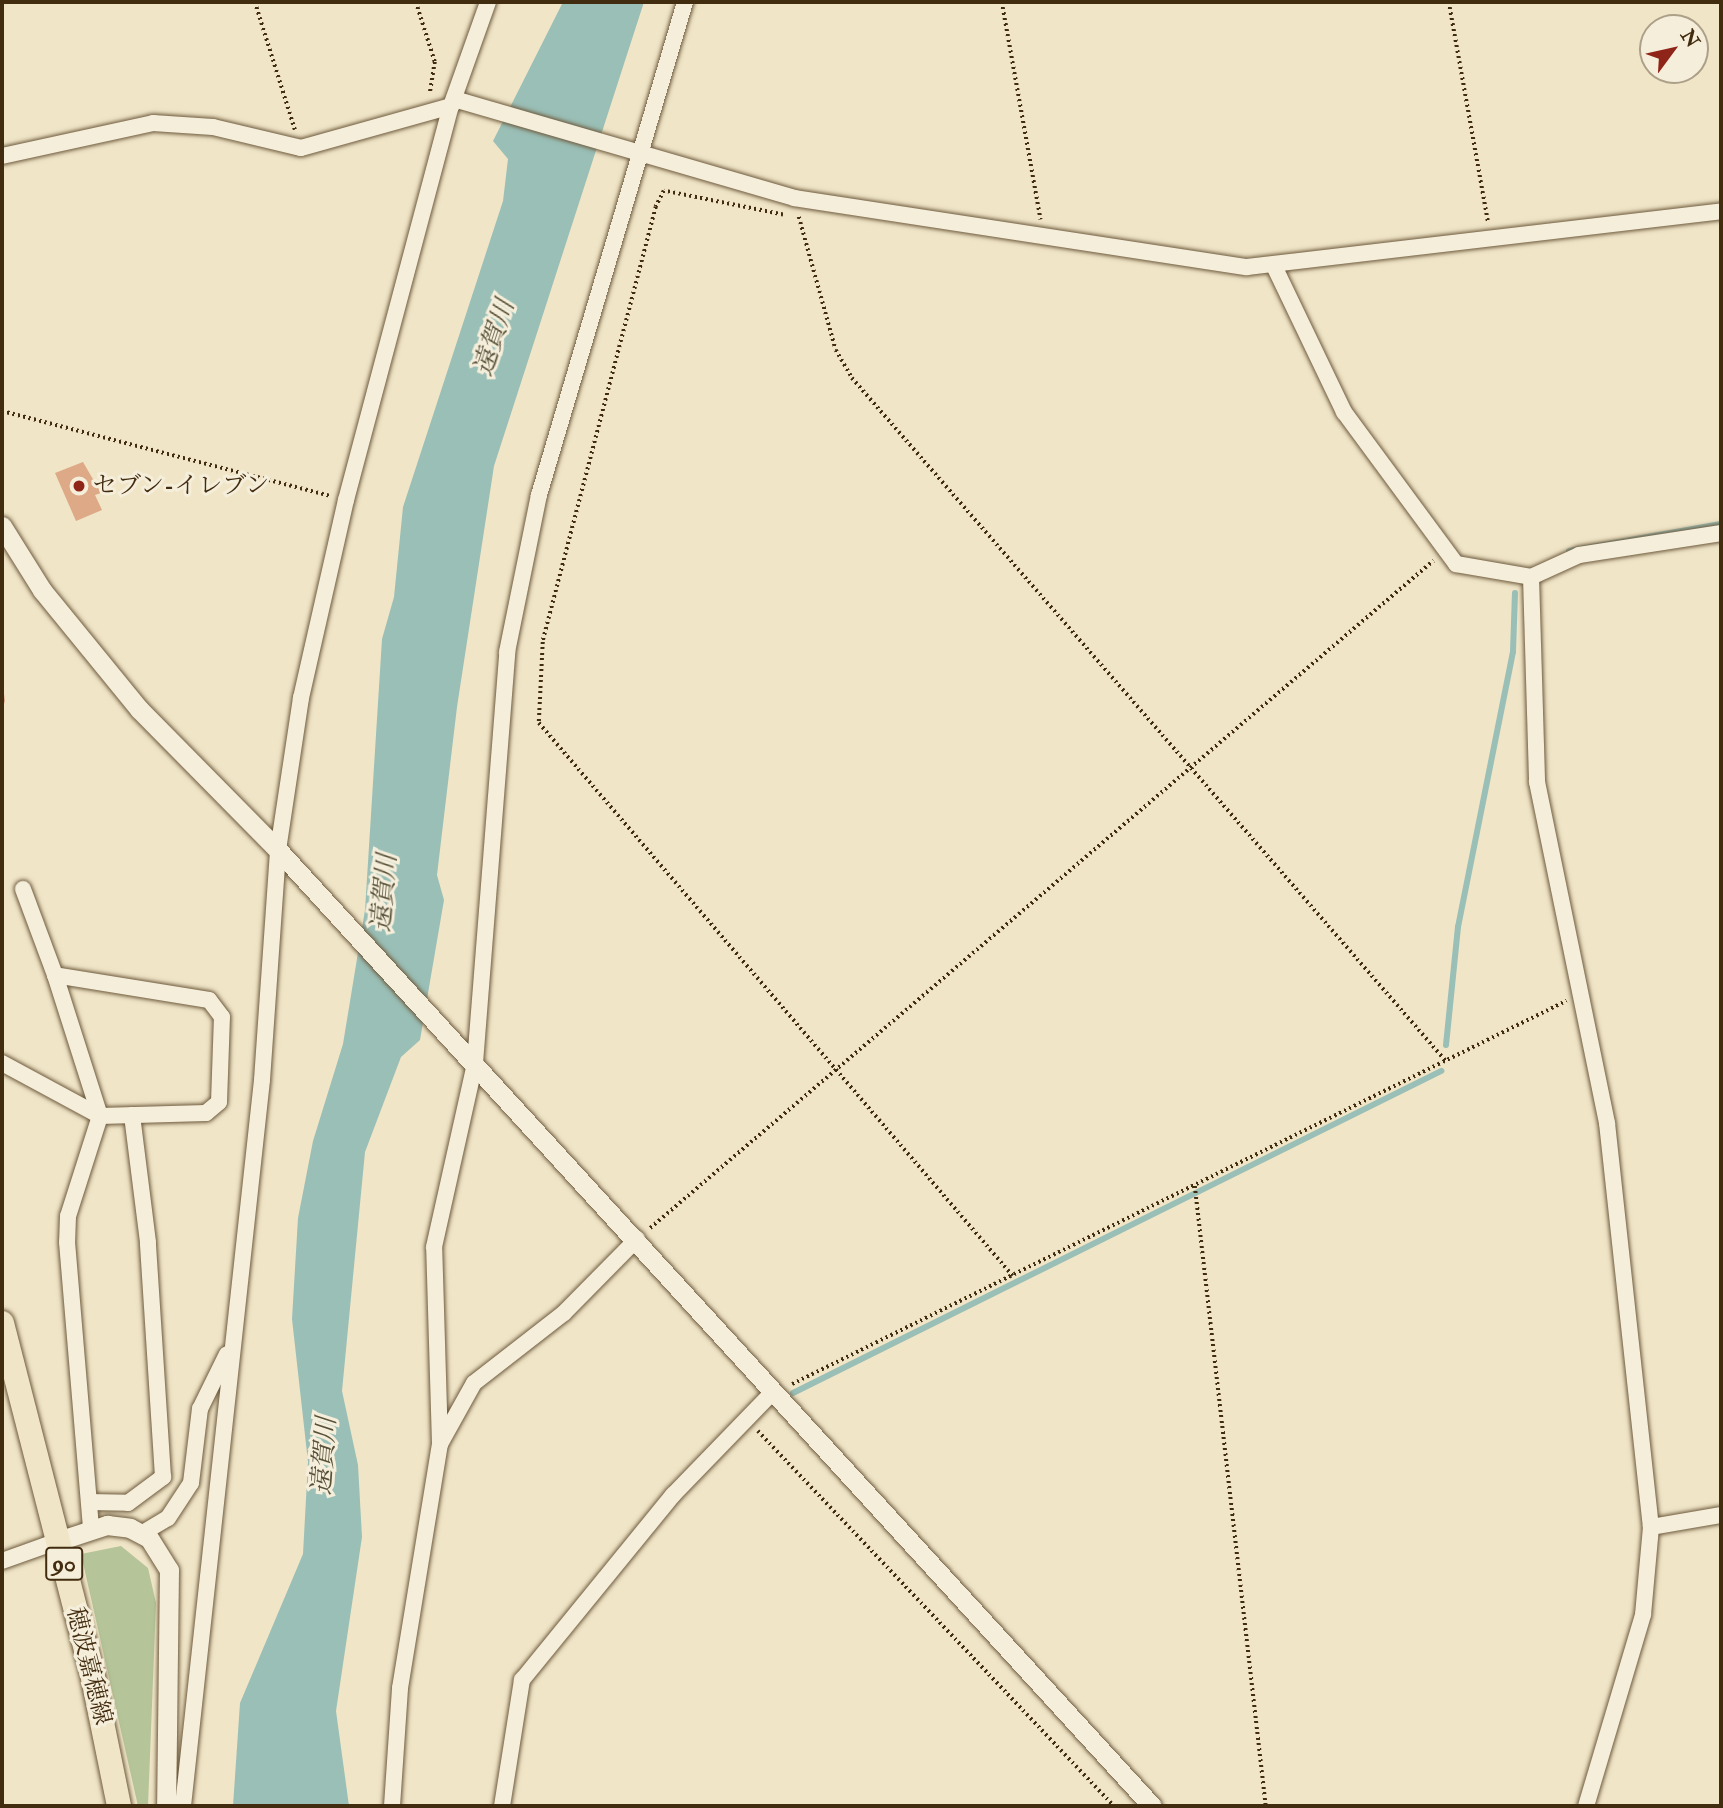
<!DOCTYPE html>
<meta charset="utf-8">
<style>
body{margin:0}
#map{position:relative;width:1723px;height:1808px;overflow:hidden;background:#f0e5c7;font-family:"IM FELL Double Pica","Noto Serif JP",serif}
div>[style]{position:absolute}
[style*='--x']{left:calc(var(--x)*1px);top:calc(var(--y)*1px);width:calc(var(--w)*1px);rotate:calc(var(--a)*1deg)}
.green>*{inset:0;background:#b5c599}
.water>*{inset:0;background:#9abfb6}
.stream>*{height:6px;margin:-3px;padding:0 3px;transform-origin:3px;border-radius:3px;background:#9abfb6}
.building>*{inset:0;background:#dda986}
.path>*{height:3.5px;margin-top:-1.75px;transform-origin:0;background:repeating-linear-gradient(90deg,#422c0f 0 2px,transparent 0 5.5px)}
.roads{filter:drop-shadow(0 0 2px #6e5a3d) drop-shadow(0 0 2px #6e5a3d)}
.minor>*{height:16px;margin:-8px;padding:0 8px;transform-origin:8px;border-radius:8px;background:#f5eedb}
.tertiary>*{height:19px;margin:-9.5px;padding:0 9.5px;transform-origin:9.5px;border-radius:9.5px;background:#f5eedb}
.primary>*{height:24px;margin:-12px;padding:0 12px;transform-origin:12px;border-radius:12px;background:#f0e5c7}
.dots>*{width:19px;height:19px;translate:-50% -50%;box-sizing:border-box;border:4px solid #f5eedb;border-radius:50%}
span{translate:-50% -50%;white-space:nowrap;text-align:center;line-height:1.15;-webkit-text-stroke:6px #f5eedb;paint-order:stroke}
.shield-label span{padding:2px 5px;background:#f5eedb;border:2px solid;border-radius:5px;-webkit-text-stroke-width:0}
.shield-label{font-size:23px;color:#422c0f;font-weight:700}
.poi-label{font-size:24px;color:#422c0f}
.left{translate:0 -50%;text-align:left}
.street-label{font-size:24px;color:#422c0f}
.water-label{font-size:26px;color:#585139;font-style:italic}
.frame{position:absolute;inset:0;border:4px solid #422c0f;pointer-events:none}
.north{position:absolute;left:1639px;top:14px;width:70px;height:70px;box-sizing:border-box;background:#f5eedb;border:2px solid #ada089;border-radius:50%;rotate:57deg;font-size:19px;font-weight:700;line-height:28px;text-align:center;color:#422c0f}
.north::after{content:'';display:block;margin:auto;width:24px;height:32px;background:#8f2418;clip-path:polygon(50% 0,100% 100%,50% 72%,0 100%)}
</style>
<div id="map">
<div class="green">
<i style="clip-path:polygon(121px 1546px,148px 1568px,156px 1603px,148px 1806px,138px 1806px,81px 1554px)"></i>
</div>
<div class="water">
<i style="clip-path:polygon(563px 2px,644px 2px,494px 466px,457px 707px,437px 875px,444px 900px,420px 1040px,401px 1057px,365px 1152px,342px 1391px,358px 1465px,362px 1537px,336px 1711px,349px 1806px,233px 1806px,240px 1703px,303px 1554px,308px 1462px,292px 1319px,298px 1218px,313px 1141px,343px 1044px,365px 910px,382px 639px,394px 597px,403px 507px,503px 201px,508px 159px,493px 141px)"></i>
</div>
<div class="stream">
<i style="--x:1569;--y:551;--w:154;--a:-10.1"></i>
<i style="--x:1446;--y:1045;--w:119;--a:-84.2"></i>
<i style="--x:1458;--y:927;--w:280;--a:-78.7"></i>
<i style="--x:1513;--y:652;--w:59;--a:-88.1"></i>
<i style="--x:793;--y:1393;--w:724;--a:-26.42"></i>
</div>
<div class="building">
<i style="clip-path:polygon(83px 462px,101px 493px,95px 495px,102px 510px,76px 521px,55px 473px)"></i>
<i style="clip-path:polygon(2px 678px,5px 701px,2px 710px)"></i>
</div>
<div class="path">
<i style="--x:255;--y:2;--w:134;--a:72.6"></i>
<i style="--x:416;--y:2;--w:63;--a:72.4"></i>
<i style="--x:435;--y:62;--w:32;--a:99"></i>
<i style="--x:1002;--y:2;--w:221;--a:79.9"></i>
<i style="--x:1449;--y:2;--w:223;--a:79.9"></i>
<i style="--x:783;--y:215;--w:121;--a:-168.6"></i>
<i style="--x:664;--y:191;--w:18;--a:117"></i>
<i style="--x:656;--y:207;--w:449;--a:104.6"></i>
<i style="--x:543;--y:642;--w:81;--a:92.8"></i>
<i style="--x:539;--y:723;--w:728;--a:49.4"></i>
<i style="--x:799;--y:217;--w:138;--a:74.5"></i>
<i style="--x:836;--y:350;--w:32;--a:60"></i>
<i style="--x:852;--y:378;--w:905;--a:48.99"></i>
<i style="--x:2;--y:411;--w:339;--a:14.5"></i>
<i style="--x:1195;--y:1186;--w:624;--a:83.47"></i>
<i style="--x:650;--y:1228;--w:1029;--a:-40.43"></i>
<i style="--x:792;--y:1384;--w:864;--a:-26.33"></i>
<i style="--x:758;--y:1431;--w:517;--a:46.49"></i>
</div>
<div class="roads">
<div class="minor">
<i style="--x:454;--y:99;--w:354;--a:16.2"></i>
<i style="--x:794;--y:198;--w:458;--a:8.7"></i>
<i style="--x:1247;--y:267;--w:477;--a:-6.7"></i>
<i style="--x:2;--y:156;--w:155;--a:-12.3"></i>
<i style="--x:153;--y:123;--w:60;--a:3.8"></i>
<i style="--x:213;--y:127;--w:90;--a:13.4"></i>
<i style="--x:301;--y:148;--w:156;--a:-15.6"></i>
<i style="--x:451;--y:106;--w:110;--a:-70.4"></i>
<i style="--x:1275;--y:268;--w:160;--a:64.4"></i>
<i style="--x:1344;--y:412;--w:189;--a:53.6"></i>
<i style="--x:1456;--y:564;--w:76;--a:9.8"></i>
<i style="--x:1531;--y:577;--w:53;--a:-24.6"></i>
<i style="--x:1579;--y:555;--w:144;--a:-8.8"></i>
<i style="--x:1531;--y:577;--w:205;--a:88.3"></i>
<i style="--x:1537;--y:782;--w:348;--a:78.4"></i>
<i style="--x:1607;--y:1123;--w:406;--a:83.8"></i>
<i style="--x:1651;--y:1527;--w:88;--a:95.2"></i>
<i style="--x:1643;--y:1615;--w:199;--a:106.6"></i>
<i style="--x:23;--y:889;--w:92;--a:69.6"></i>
<i style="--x:2;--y:1063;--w:111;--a:28.4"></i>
<i style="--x:100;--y:1116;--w:106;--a:-1.6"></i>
<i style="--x:206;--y:1113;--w:17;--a:-40"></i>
<i style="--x:219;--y:1102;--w:85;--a:-88"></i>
<i style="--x:222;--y:1017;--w:21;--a:-127"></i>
<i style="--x:209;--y:1000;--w:156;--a:-170.8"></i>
<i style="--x:55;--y:975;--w:148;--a:72.3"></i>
<i style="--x:100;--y:1116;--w:105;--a:107.7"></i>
<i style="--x:68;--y:1216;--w:26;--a:92"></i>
<i style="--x:67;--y:1242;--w:289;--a:85.2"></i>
<i style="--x:440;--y:1444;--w:70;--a:-60.9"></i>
<i style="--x:474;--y:1383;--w:114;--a:-37.9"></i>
<i style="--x:564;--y:1313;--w:104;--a:-45.4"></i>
<i style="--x:89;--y:1502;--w:39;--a:1"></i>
<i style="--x:128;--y:1503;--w:44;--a:-36.6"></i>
<i style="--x:163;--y:1477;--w:235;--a:-93.7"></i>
<i style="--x:148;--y:1242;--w:128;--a:-97.2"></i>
<i style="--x:1651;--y:1527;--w:71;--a:-9.7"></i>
<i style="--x:141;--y:1534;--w:31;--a:-31"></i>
<i style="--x:168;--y:1518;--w:42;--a:-56.7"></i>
<i style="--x:191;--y:1483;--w:75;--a:-83.1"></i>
<i style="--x:200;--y:1409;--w:61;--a:-63.9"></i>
<i style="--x:2;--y:1561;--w:59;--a:-19.7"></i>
<i style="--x:183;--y:1806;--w:730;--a:-83.79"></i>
<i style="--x:262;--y:1080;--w:231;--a:-86"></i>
<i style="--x:278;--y:850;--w:154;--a:-81.4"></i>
<i style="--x:301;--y:698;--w:203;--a:-77.2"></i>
<i style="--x:346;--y:500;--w:408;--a:-75.1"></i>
<i style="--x:392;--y:1806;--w:118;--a:-86.1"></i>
<i style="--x:400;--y:1688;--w:247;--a:-80.7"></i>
<i style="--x:440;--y:1444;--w:197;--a:-91.7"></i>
<i style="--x:434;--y:1247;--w:189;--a:-77.4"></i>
<i style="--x:475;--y:1063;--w:412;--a:-85.5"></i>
<i style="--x:507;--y:652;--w:160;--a:-78.5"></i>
<i style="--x:539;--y:495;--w:514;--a:-73.5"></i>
<i style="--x:502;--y:1806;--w:128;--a:-81"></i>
<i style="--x:522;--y:1680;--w:239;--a:-50.8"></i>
<i style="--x:673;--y:1495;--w:141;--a:-45.9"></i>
</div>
<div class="tertiary">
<i style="--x:2;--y:526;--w:75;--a:58"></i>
<i style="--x:42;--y:590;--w:154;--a:50.8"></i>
<i style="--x:139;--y:709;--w:198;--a:45.4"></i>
<i style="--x:278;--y:850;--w:1295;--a:47.57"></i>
<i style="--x:58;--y:1541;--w:52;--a:-18.1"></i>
<i style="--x:107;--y:1525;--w:23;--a:7"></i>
<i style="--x:130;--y:1528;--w:21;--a:28"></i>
<i style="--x:149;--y:1538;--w:38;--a:58"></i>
<i style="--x:169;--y:1570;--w:236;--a:90.7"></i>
</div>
<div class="primary">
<i style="--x:2;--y:1323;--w:366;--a:75.6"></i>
<i style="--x:93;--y:1678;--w:131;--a:78.5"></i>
</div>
</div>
<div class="dots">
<i style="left:79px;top:486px;background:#8f2418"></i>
</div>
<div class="shield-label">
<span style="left:64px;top:1564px">90</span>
</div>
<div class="poi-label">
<span class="left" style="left:93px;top:486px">セブン-イレブン</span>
</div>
<div class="street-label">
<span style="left:89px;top:1666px;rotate:76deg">穂波嘉穂線</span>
</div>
<div class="water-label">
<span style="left:495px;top:338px;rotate:-72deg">遠賀川</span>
<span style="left:385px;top:893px;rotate:-85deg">遠賀川</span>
<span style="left:325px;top:1456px;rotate:-86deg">遠賀川</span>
</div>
<div class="frame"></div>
<div class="north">N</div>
</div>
